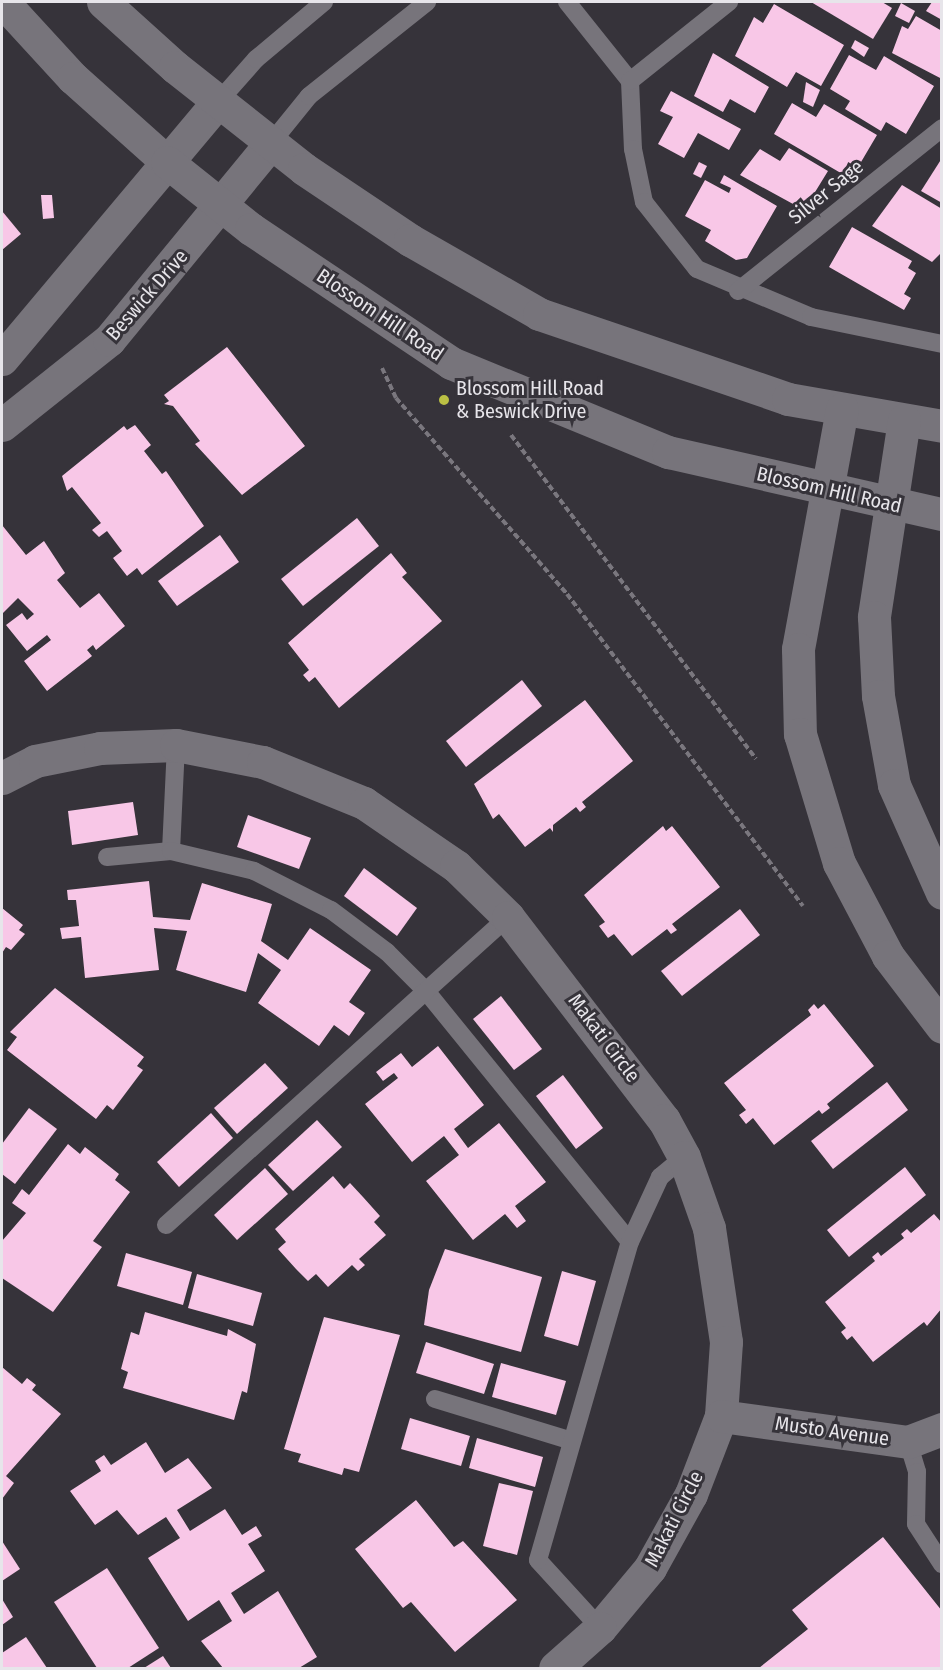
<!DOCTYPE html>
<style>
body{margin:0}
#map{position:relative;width:943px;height:1670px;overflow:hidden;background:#36333a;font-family:"Fira Sans Condensed",sans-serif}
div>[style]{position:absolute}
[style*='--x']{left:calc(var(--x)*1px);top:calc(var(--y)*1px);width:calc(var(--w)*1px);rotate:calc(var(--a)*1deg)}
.building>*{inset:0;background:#f8c7e7}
.path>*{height:4px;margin-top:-2px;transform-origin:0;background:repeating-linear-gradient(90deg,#7a777e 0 6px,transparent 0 9px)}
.service>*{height:18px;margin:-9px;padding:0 9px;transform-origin:9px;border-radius:9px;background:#77747b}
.minor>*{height:33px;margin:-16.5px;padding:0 16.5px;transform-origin:16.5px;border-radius:16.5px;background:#77747b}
.tertiary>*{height:33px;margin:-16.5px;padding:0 16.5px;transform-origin:16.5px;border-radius:16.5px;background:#77747b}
.secondary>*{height:33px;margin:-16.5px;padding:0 16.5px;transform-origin:16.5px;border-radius:16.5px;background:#77747b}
.dots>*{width:16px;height:16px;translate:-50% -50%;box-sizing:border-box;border:3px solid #36333a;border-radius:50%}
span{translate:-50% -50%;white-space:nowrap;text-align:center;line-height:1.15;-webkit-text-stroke:6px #36333a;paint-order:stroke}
.street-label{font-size:20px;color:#e7e5ea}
.poi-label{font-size:20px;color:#e7e5ea}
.left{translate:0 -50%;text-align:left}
.frame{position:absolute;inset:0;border:3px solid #e7e5ea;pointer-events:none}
</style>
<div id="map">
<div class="building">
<i style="clip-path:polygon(811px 2px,882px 2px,892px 8px,873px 39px)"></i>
<i style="clip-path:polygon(932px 2px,942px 2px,942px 20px,926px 11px)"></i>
<i style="clip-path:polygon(901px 3px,915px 11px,909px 23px,895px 16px)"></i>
<i style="clip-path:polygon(774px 4px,844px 45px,821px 86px,796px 72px,787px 87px,735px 56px,754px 17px,763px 23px)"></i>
<i style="clip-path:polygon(916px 16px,942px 31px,942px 79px,892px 53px,902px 26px,908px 29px)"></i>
<i style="clip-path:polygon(855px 40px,869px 48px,864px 57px,851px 48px)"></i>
<i style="clip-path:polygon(713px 53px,769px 87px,755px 113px,730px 99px,723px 112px,694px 96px)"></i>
<i style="clip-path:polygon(849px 55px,876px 70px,884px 56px,934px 86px,906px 134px,886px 122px,881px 131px,845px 109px,850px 101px,830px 89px)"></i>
<i style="clip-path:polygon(806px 82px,820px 90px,813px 107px,803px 102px)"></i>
<i style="clip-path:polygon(671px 91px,741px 129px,729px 150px,698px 133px,684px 158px,658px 144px,673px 117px,660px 111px)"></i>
<i style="clip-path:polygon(792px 103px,816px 117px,824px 104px,877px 135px,851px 179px,774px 134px)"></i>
<i style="clip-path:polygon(789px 148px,828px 171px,804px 210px,740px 175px,760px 149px,780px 161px)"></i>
<i style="clip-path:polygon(942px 158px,942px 203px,921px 191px)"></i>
<i style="clip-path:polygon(699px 162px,707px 166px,701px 178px,693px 174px)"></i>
<i style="clip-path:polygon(724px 175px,777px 206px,747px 258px,736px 260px,705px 241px,711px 230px,685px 216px,705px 180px,729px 193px,731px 188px,720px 183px)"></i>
<i style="clip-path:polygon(902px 185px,942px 209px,942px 252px,932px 262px,872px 226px)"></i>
<i style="clip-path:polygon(41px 195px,52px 195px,54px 218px,43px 219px)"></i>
<i style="clip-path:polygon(2px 211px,21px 234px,2px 250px)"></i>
<i style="clip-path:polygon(852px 227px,912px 261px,908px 268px,916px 273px,904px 294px,911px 298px,904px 310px,829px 267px)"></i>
<i style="clip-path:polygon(227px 347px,305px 446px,242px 495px,195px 444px,200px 441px,173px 406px,164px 404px,169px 401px,164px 395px)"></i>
<i style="clip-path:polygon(135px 425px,151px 445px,144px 451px,162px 474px,166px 471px,204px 526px,142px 575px,137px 568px,127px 576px,113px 558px,122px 551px,107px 531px,99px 537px,92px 530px,101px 523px,72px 487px,67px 491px,62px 476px,124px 426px,127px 430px)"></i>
<i style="clip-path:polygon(357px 518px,379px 546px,303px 606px,281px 579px)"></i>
<i style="clip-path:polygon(2px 525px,26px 555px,44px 541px,65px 573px,57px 580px,80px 608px,99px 593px,125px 626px,96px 650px,93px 645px,87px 650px,92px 656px,47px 691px,24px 661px,51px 640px,47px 635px,27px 651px,6px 625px,22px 613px,27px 620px,34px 614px,18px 598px,2px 614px)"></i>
<i style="clip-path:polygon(220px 535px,239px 562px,177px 606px,158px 581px)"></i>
<i style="clip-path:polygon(391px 553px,407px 573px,402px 577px,442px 621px,339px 708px,315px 677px,309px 682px,303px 675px,309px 670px,288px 643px)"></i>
<i style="clip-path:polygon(522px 680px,542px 706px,466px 767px,446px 741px)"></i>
<i style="clip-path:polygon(585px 700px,633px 761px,582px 802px,586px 807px,580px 812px,576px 807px,553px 825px,553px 832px,550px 828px,525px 847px,499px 814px,493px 819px,474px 784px)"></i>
<i style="clip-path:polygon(133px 802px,138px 835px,72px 845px,68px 811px)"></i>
<i style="clip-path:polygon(248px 815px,311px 838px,299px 869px,237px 847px)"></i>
<i style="clip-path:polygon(663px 826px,666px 831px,672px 826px,720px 887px,672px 924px,677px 930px,671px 934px,667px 929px,632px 956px,614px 934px,608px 938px,599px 926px,605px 922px,584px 895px)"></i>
<i style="clip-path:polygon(364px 868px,417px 908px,397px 936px,344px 896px)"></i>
<i style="clip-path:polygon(149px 881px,153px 917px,190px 920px,202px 883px,272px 904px,261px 941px,288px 960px,310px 928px,371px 970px,349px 1002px,365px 1013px,349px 1036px,334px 1025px,319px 1046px,258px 1003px,281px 970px,258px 953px,246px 992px,176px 970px,187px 931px,154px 928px,159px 970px,85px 978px,81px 937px,62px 939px,60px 928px,79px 926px,76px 900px,68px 900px,67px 890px)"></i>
<i style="clip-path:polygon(2px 908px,23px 925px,19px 930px,25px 934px,11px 950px,6px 947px,2px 953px)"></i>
<i style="clip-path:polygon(740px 909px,760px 935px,682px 996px,661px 971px)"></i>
<i style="clip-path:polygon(55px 988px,144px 1057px,137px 1066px,143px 1070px,113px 1110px,107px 1105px,96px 1119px,7px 1050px,17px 1037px,10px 1032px)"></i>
<i style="clip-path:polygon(501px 996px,542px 1049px,514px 1070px,473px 1019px)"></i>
<i style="clip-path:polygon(814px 1004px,818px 1009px,824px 1004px,874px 1066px,827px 1104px,830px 1108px,822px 1114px,819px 1110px,774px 1145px,753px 1118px,746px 1124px,739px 1115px,746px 1110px,724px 1083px,811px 1015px,808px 1010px)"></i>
<i style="clip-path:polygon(438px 1046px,484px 1105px,454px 1129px,468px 1148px,499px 1123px,546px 1182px,515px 1206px,526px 1221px,517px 1228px,505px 1214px,473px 1240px,426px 1181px,459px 1155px,444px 1136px,412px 1162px,365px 1104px,398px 1078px,394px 1073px,383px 1081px,376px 1072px,401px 1053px,412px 1067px)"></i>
<i style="clip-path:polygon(265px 1063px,288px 1088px,237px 1134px,214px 1108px)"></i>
<i style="clip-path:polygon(563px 1075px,603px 1128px,576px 1149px,536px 1096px)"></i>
<i style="clip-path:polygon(887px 1082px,908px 1110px,833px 1169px,811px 1141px)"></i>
<i style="clip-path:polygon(29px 1108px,57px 1129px,15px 1184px,2px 1174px,2px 1144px)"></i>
<i style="clip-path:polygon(211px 1113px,233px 1138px,179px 1187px,157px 1162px)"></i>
<i style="clip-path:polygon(317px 1120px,342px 1147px,293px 1191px,268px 1165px)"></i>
<i style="clip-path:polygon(68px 1144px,80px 1154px,85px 1147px,119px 1174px,115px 1180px,130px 1192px,93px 1241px,102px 1247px,53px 1312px,2px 1278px,2px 1241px,26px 1213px,12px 1203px,22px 1189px,29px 1195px)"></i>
<i style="clip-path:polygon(905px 1167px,926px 1195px,849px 1257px,827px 1230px)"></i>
<i style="clip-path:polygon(265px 1168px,288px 1194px,237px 1240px,214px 1215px)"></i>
<i style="clip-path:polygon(333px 1176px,344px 1189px,350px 1183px,363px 1197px,380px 1216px,374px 1222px,386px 1235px,359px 1259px,365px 1265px,358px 1271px,352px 1265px,328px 1287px,316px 1274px,308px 1281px,296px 1269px,278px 1249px,286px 1242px,275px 1229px)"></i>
<i style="clip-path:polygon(934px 1214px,942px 1223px,942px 1308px,927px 1326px,924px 1322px,873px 1362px,852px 1336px,847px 1340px,841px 1332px,846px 1328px,825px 1302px,875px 1261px,872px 1257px,878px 1252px,881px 1256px,904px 1238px,901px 1234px,907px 1229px,911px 1233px)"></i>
<i style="clip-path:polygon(445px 1249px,542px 1277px,521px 1352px,424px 1325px,429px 1290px)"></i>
<i style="clip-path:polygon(126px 1253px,192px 1272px,183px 1305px,117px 1286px)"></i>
<i style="clip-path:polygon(562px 1271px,596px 1281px,578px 1346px,544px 1336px)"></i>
<i style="clip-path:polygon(197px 1274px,262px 1293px,253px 1326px,188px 1308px)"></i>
<i style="clip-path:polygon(145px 1312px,227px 1336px,228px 1329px,256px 1344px,247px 1393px,242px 1391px,234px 1420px,123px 1388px,128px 1372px,121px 1369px,131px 1332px,139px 1335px)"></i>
<i style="clip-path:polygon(324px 1317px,400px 1335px,359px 1472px,344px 1468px,342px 1475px,298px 1462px,301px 1454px,284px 1449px)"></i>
<i style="clip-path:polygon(426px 1342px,494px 1364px,484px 1394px,416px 1373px)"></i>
<i style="clip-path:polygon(501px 1363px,566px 1381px,556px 1415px,492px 1397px)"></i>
<i style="clip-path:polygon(2px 1367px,22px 1384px,27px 1378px,36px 1385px,32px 1390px,61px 1414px,6px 1476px,14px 1483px,2px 1499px)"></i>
<i style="clip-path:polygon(410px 1418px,470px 1436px,461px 1466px,401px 1449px)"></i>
<i style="clip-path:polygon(477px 1438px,543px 1457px,535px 1487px,469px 1468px)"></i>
<i style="clip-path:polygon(146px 1442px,165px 1473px,188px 1458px,212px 1488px,177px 1510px,190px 1531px,225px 1509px,242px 1535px,256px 1526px,262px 1536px,248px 1544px,265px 1571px,231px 1593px,244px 1614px,278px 1591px,317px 1657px,299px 1668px,223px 1668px,201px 1641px,232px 1621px,219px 1600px,188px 1621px,148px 1558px,180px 1538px,166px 1517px,138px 1535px,117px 1510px,95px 1525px,70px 1491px,101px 1471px,95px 1461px,104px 1455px,111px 1465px)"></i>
<i style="clip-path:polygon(499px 1483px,533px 1491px,517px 1555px,483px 1546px)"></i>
<i style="clip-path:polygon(416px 1500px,454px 1547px,463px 1541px,517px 1600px,455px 1652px,411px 1602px,403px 1608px,355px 1549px)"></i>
<i style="clip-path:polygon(883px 1537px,942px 1611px,942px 1668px,759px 1668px,808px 1629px,792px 1610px)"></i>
<i style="clip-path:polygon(2px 1541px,20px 1569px,2px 1581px)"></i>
<i style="clip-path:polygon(107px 1568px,159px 1648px,128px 1668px,97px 1668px,54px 1602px)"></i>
<i style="clip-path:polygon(2px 1599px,13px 1617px,2px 1625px)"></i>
<i style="clip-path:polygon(26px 1637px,47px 1668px,2px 1668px,2px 1653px)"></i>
<i style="clip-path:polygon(163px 1656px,171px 1668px,144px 1668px)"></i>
</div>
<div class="path">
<i style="--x:382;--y:368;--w:33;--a:65"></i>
<i style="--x:396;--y:398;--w:260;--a:48.9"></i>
<i style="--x:567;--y:594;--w:391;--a:52.9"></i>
<i style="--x:511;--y:435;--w:406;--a:52.9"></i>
</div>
<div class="service">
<i style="--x:567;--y:2;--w:101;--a:51.4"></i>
<i style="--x:630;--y:81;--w:68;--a:87.5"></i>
<i style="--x:633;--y:149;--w:54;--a:78.3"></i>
<i style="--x:644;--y:202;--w:85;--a:51.7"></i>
<i style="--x:697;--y:269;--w:124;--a:22.8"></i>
<i style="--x:811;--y:317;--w:134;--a:11.6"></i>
<i style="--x:630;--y:81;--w:127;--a:-38.6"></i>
<i style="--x:218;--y:102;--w:57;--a:-48.5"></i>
<i style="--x:256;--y:59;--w:89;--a:-40"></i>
<i style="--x:271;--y:143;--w:60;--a:-51"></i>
<i style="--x:309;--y:96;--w:151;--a:-38.5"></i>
<i style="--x:738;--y:291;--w:261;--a:-38.6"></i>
<i style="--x:171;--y:851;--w:106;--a:-87.3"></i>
<i style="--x:107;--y:857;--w:64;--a:-5.4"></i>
<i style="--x:171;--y:851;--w:85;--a:13.5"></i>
<i style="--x:254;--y:871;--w:86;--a:26.9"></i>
<i style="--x:331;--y:910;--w:70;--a:36.9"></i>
<i style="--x:387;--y:952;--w:55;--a:45"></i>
<i style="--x:426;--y:991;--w:323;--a:50.9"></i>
<i style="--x:166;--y:1225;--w:460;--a:-42"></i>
<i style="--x:435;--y:1399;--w:143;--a:17"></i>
<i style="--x:908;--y:1442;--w:31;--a:73"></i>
<i style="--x:917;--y:1472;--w:52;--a:91.1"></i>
<i style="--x:916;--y:1524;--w:48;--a:57"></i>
<i style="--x:600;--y:1628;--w:92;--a:-132.4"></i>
<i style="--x:538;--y:1560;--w:331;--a:-73.9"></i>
<i style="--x:630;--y:1242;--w:72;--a:-65.2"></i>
<i style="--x:660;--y:1177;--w:31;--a:-40"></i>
</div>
<div class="minor">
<i style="--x:2;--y:778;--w:37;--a:-27"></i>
<i style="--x:35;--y:761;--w:66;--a:-11.3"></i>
<i style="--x:100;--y:748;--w:76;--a:-2.3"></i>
<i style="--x:176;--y:745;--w:89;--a:11.1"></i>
<i style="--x:263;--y:762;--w:109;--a:22.1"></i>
<i style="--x:364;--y:803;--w:112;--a:34.4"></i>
<i style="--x:456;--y:866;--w:73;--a:44.4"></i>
<i style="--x:508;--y:917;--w:256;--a:52.5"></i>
<i style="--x:664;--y:1120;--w:42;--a:61.6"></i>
<i style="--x:684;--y:1157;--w:75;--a:70.6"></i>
<i style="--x:709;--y:1228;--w:115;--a:81.5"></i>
<i style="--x:726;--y:1342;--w:74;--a:93.9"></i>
<i style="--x:721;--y:1416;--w:84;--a:111"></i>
<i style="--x:691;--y:1494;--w:85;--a:119"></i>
<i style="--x:650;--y:1568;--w:78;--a:129.8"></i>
<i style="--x:600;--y:1628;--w:60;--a:138.4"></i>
<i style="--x:721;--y:1416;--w:189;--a:7.9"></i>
<i style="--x:908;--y:1442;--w:36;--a:-21"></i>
</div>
<div class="tertiary">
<i style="--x:2;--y:359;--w:336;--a:-50"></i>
<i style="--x:2;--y:425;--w:137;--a:-38.5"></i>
<i style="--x:109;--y:340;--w:255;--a:-50.6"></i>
</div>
<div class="secondary">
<i style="--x:3;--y:2;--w:103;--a:47.4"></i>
<i style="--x:73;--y:78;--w:126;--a:41.8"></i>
<i style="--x:167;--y:162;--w:107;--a:38.6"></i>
<i style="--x:251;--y:229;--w:241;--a:33.8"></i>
<i style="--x:451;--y:363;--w:235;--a:22.3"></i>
<i style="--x:668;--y:452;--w:281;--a:12.8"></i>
<i style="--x:103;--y:2;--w:97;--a:42.1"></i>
<i style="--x:175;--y:67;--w:164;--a:38.3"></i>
<i style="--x:304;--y:169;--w:128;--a:33.8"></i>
<i style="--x:410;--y:240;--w:149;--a:29.8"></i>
<i style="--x:539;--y:314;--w:263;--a:18.8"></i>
<i style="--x:788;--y:399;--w:156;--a:9.9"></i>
<i style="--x:842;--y:409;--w:244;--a:100.4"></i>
<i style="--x:798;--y:649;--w:85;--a:88.7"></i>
<i style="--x:800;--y:734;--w:135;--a:73.2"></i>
<i style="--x:839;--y:863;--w:105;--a:62.2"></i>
<i style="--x:888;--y:956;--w:89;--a:52.7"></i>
<i style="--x:904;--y:420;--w:199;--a:98.7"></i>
<i style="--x:874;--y:617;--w:79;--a:87.1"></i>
<i style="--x:878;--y:696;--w:90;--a:79.8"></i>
<i style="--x:894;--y:785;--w:118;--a:66"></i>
</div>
<div class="dots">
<i style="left:444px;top:400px;background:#bbc044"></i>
</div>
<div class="street-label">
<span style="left:826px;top:192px;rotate:-39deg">Silver Sage</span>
<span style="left:147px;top:295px;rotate:-49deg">Beswick Drive</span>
<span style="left:380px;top:315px;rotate:34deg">Blossom Hill Road</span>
<span style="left:829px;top:490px;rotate:13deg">Blossom Hill Road</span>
<span style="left:604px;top:1038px;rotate:53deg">Makati Circle</span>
<span style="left:832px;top:1431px;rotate:8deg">Musto Avenue</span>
<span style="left:674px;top:1519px;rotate:-63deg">Makati Circle</span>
</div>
<div class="poi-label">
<span class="left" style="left:456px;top:400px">Blossom Hill Road<br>&amp; Beswick Drive</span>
</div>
<div class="frame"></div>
</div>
